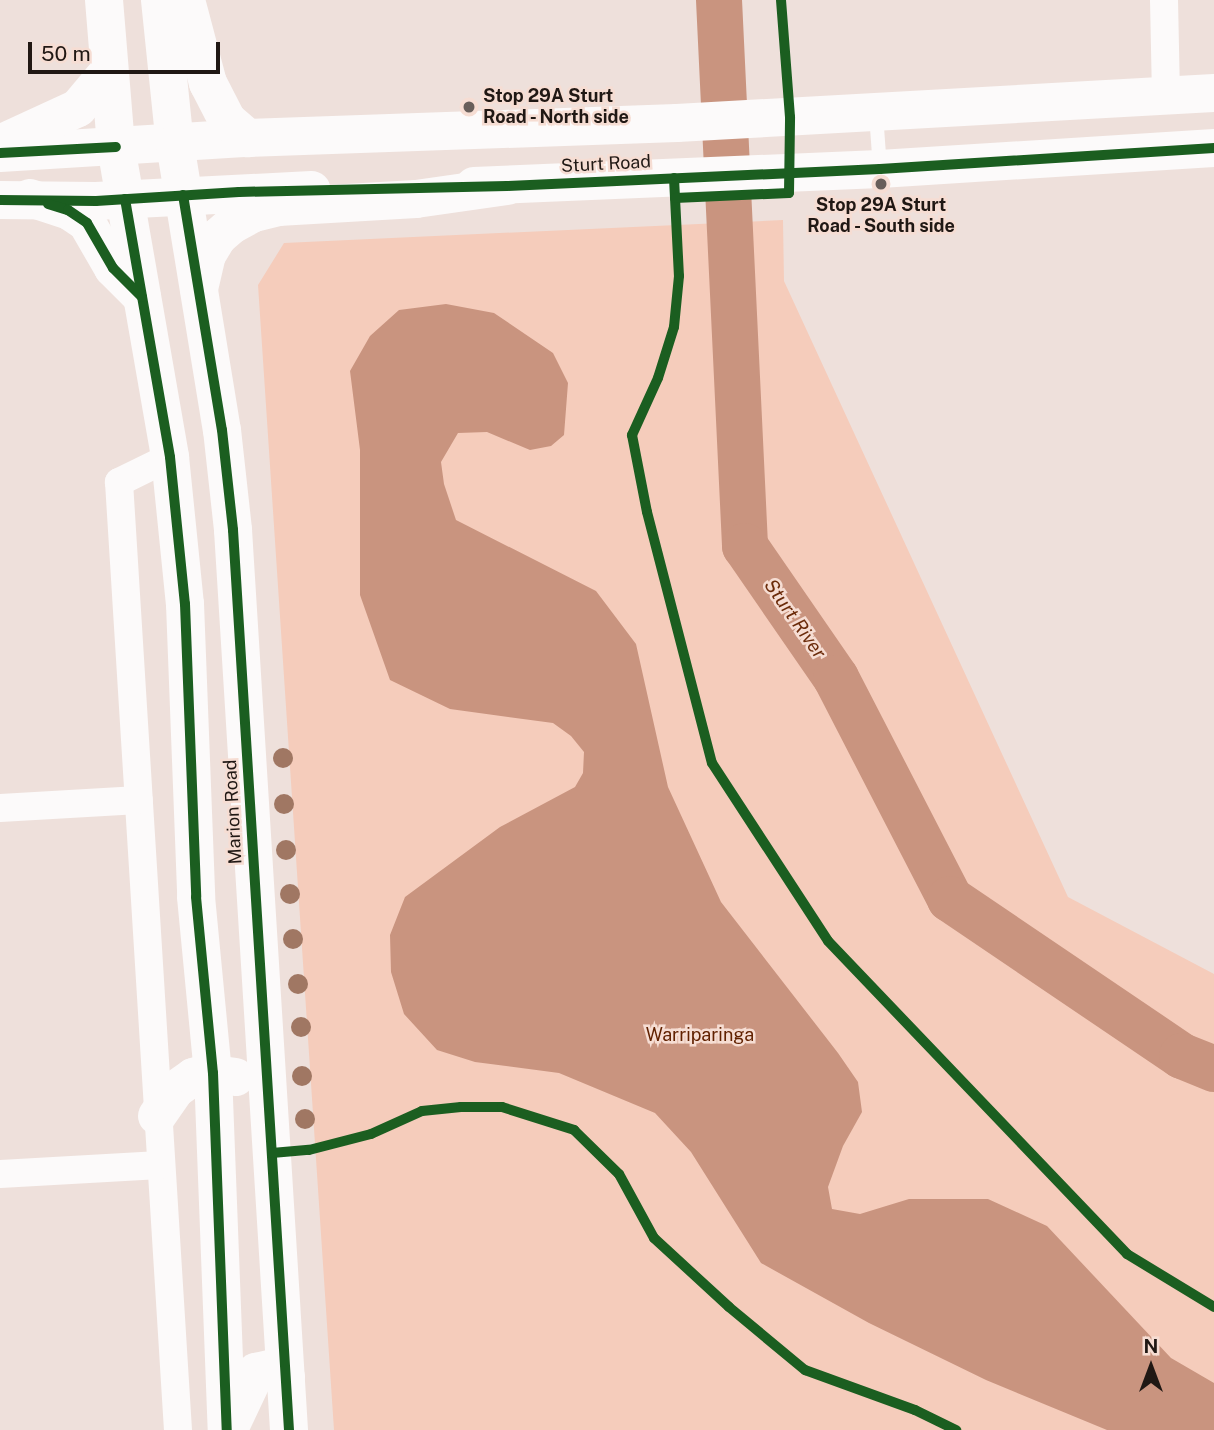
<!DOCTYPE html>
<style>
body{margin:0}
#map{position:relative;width:1214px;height:1430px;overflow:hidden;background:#eee0db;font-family:"Public Sans",sans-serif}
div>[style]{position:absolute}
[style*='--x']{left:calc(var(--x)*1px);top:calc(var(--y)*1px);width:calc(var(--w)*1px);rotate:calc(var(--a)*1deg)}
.green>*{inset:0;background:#f5ccbb}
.water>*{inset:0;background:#c9947f}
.river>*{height:46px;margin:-23px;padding:0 23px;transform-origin:23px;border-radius:23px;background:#c9947f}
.service>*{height:14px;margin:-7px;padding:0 7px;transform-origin:7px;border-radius:7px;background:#fcfafa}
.minor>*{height:28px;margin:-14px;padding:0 14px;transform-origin:14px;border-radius:14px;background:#fcfafa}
.secondary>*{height:38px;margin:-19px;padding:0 19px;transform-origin:19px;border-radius:19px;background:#fcfafa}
.primary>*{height:38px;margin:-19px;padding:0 19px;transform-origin:19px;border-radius:19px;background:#fcfafa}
.cycleway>*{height:10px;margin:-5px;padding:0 5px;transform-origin:5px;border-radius:5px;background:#1b5e20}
.trees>*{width:20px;height:20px;margin:-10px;border-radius:50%;background:#a07763}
.dots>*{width:19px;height:19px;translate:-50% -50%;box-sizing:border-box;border:4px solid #f6ddd3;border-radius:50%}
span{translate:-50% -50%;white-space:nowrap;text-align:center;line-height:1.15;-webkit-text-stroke:5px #f6ddd3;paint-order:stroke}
.poi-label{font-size:18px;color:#201814;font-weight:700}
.left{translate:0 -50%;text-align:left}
.street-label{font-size:18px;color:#201814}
.park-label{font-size:18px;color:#612100}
.water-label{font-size:19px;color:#6b2b0a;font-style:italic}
.north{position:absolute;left:1116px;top:1332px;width:70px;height:70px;-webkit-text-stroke:5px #f6ddd3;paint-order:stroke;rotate:0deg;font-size:19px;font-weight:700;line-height:28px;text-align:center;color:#201814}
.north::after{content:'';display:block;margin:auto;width:24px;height:32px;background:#201814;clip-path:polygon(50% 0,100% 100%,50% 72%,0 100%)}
.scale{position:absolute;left:28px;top:42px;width:192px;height:32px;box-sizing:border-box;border:4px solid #201814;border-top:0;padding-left:9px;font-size:21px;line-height:24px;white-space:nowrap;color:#201814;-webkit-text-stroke:5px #f6ddd3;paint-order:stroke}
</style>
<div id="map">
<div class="green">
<i style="clip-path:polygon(783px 220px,784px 281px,1068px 897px,1214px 974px,1214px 1430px,334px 1430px,258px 285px,284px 243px)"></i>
</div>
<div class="water">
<i style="clip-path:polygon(446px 304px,494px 313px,553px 353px,568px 383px,564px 435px,551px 446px,530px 450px,487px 432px,458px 433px,441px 462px,444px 484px,456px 520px,596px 591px,636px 644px,668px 787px,721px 902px,838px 1053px,858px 1082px,862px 1112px,843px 1146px,828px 1187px,832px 1209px,860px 1214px,909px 1199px,988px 1199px,1047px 1226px,1171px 1358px,1214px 1383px,1214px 1430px,1107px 1430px,986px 1380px,869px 1323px,761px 1263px,691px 1152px,655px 1113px,559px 1073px,475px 1062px,437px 1050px,404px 1014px,391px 972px,390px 935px,405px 897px,500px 827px,575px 787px,583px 773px,584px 752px,571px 736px,553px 723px,450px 709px,390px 680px,360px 595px,360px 450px,350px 371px,370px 336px,399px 310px)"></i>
</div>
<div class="river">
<i style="--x:719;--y:0;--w:547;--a:87.27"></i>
<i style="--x:745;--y:546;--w:160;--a:55.4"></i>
<i style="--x:836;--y:678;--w:249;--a:62.7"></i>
<i style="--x:950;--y:899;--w:280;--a:34.1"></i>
<i style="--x:1182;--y:1056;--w:35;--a:22"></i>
</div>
<div class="service">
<i style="--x:876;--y:114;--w:54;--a:85.8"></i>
</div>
<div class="minor">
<i style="--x:1164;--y:0;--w:96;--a:88.8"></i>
<i style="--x:170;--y:457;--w:57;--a:153.9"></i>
<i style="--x:119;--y:482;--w:950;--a:86.44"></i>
<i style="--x:0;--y:808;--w:139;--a:-3.3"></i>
<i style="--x:0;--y:1174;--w:160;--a:-3.2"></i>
</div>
<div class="secondary">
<i style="--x:0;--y:153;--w:248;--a:-3.5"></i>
<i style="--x:248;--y:138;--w:429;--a:-2"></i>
<i style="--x:677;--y:123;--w:538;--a:-3.2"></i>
<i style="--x:474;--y:186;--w:406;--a:-2.4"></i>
<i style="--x:880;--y:169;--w:335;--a:-3.6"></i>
<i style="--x:0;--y:200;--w:96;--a:0.6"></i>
<i style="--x:96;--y:201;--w:216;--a:-2.9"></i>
</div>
<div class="primary">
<i style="--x:104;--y:0;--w:147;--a:85.3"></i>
<i style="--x:116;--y:147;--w:315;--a:80.1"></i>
<i style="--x:170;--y:457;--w:148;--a:84.2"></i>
<i style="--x:185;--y:604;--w:293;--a:87.8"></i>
<i style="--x:196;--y:897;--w:177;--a:84.5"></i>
<i style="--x:213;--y:1073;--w:357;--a:87.8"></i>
<i style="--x:160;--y:0;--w:145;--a:84.1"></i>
<i style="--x:175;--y:144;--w:290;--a:80.7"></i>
<i style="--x:222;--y:430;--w:101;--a:83.7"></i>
<i style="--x:233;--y:530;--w:902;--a:86.44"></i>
<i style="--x:186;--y:0;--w:86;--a:75.2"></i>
<i style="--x:208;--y:83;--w:42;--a:62.8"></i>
<i style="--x:227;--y:120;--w:28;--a:41"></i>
<i style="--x:0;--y:144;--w:86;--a:-24.8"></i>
<i style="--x:78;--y:108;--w:48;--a:-50"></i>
<i style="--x:30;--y:198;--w:40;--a:18"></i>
<i style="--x:68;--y:210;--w:23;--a:34"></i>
<i style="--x:87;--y:223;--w:52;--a:60"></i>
<i style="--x:113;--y:268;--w:41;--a:45"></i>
<i style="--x:199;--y:289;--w:35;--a:-77"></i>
<i style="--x:207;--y:255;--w:21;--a:-59"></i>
<i style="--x:218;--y:237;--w:18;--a:-41"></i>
<i style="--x:232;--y:225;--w:25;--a:-29"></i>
<i style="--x:254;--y:213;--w:25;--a:-14"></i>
<i style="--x:278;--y:207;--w:138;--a:-3.3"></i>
<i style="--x:416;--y:199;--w:92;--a:-8.1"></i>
<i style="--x:157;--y:1116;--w:33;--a:-55"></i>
<i style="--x:176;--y:1089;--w:21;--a:-35"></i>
<i style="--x:193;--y:1077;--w:15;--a:-16"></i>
<i style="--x:207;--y:1073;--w:29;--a:8"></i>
<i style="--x:231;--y:1425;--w:59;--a:-64.7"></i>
<i style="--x:256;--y:1372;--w:18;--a:-13"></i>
<i style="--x:274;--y:1368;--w:15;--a:37"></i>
</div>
<div class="cycleway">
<i style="--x:0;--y:153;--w:116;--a:-3"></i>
<i style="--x:674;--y:178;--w:98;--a:87.1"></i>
<i style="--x:679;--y:276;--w:51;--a:95.6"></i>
<i style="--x:674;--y:327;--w:53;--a:107.4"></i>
<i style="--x:658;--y:378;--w:63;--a:114.5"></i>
<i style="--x:632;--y:435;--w:78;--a:79"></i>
<i style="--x:647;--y:512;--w:259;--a:75.5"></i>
<i style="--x:712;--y:763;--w:212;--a:56.9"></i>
<i style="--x:828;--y:941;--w:433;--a:46.3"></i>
<i style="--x:1127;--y:1254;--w:102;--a:31.3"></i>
<i style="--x:183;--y:195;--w:238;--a:80.6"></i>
<i style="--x:222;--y:430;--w:101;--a:83.7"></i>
<i style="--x:233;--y:530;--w:902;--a:86.44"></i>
<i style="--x:675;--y:198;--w:114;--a:-2.5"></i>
<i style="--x:789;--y:193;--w:76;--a:-89.2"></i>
<i style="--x:790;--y:117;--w:117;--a:-94.4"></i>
<i style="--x:125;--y:199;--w:262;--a:80.1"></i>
<i style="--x:170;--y:457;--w:148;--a:84.2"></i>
<i style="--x:185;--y:604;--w:293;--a:87.8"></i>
<i style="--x:196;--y:897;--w:177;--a:84.5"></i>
<i style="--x:213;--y:1073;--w:357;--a:87.8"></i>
<i style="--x:0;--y:200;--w:96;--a:0.6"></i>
<i style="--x:96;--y:201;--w:143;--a:-3.6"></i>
<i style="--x:239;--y:192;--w:268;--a:-1.3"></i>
<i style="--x:507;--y:186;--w:373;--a:-2.6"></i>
<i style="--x:880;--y:169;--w:335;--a:-3.6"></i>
<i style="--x:48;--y:204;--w:21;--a:17"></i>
<i style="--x:68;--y:210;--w:23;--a:34"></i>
<i style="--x:87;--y:223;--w:52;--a:60"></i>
<i style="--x:113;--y:268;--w:41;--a:45"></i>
<i style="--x:272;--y:1153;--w:37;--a:-5"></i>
<i style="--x:309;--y:1150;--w:64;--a:-14.5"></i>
<i style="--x:371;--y:1134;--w:56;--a:-24.3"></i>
<i style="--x:422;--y:1111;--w:39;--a:-6"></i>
<i style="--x:461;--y:1107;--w:41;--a:0"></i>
<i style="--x:502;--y:1107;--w:76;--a:17.7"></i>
<i style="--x:574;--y:1130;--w:63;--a:44.4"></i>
<i style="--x:619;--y:1174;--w:73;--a:61.3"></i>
<i style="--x:654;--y:1238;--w:102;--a:42.6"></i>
<i style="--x:729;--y:1307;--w:99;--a:39.7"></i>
<i style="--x:805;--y:1370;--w:117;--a:20"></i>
<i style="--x:915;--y:1410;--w:46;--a:26"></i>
</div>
<div class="trees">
<i style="left:283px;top:758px"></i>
<i style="left:284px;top:804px"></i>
<i style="left:286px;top:850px"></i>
<i style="left:290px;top:894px"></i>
<i style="left:293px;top:939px"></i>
<i style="left:298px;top:984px"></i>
<i style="left:301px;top:1027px"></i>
<i style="left:302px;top:1076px"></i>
<i style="left:305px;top:1119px"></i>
</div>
<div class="dots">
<i style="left:469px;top:107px;background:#685e5a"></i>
<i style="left:881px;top:184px;background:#685e5a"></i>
</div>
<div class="poi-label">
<span class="left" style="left:483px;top:107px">Stop 29A Sturt<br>Road - North side</span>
<span style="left:881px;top:216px">Stop 29A Sturt<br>Road - South side</span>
</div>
<div class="street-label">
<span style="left:606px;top:164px;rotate:-3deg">Sturt Road</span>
<span style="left:233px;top:812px;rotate:-93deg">Marion Road</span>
</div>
<div class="park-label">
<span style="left:700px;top:1035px">Warriparinga</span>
</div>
<div class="water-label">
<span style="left:795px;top:619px;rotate:55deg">Sturt River</span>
</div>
<div class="north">N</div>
<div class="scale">50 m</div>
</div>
